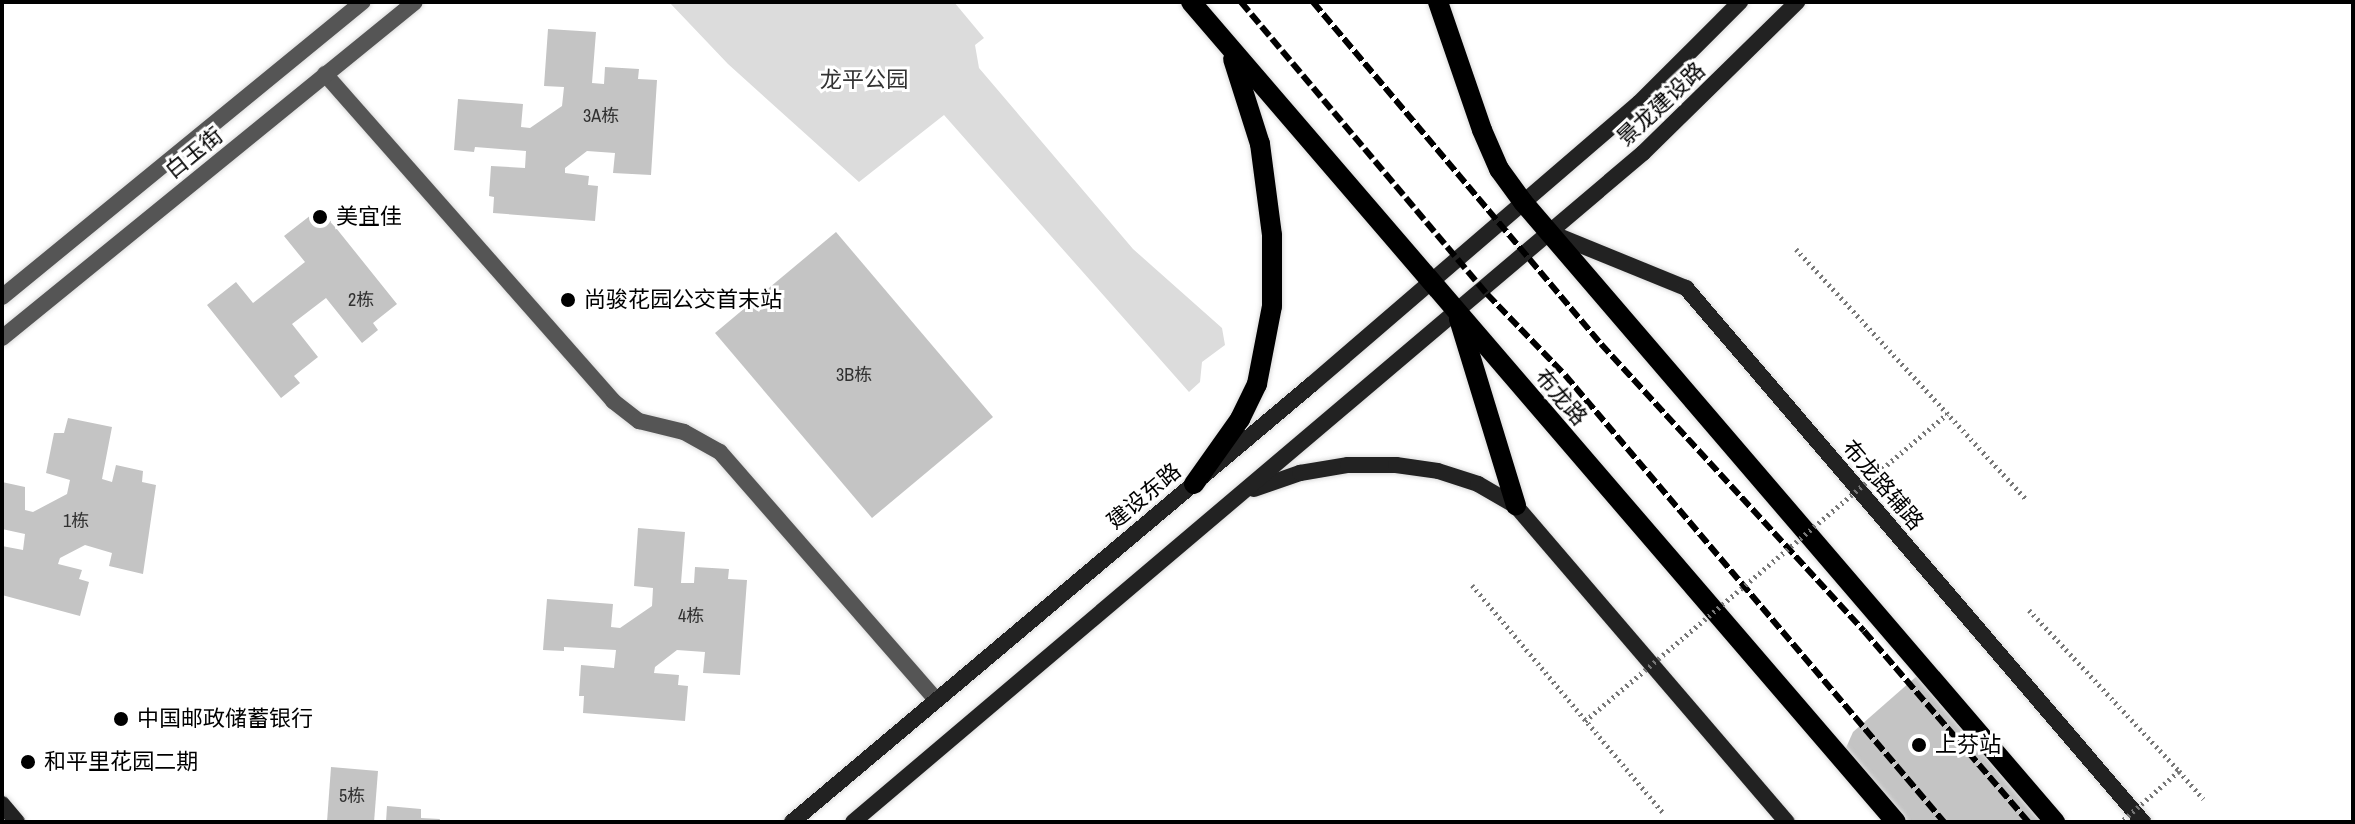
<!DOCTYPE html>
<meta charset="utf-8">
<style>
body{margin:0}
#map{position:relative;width:2355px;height:824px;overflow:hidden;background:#fff;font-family:"Archivo Narrow","Noto Sans SC",sans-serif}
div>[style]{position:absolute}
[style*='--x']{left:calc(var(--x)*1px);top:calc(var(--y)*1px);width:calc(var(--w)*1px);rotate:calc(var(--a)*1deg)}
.green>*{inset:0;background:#dcdcdc}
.building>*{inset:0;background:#c4c4c4}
.path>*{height:5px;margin-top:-2.5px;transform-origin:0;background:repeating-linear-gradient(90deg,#777 0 2px,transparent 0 6px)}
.roads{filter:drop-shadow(0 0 2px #dbdbdb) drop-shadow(0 0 2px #dbdbdb)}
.service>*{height:16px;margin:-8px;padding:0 8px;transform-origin:8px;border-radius:8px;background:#555}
.tertiary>*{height:16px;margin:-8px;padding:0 8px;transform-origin:8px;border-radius:8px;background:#555}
.secondary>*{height:16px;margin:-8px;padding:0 8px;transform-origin:8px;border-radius:8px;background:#222}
.primary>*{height:20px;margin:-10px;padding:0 10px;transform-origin:10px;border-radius:10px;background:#000}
.rail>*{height:6px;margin-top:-3px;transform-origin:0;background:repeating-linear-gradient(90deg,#000 0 12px,transparent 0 16px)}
.path-bridge>*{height:5px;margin-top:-2.5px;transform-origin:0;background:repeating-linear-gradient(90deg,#777 0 2px,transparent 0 6px)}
.dots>*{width:22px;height:22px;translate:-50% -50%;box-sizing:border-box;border:4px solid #fff;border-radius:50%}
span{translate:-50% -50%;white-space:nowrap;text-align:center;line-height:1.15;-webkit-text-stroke:6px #fff;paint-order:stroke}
.number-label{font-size:18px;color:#313131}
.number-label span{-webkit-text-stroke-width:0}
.park-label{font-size:22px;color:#333}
.street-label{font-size:22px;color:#000}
.poi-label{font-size:22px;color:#000}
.left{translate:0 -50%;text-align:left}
.frame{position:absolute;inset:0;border:4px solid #000;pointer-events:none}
</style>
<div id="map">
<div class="green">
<i style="clip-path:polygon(669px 2px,954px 2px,984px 38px,975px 45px,979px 68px,1133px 249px,1222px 328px,1225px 345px,1202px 362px,1200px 382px,1189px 392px,944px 115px,859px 182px,728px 64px)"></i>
</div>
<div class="building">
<i style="clip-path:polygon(548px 29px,596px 32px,592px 83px,604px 84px,605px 67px,639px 69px,638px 79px,657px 80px,651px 175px,613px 173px,615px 153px,587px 151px,565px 168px,565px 173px,589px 176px,588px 185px,598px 186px,595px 221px,493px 213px,494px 197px,489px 196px,491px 166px,525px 168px,526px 151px,475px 147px,474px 152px,454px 150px,458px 99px,523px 104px,521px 127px,530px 128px,562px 106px,564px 87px,544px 86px)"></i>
<i style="clip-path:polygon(320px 208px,397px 304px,373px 323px,378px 330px,362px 343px,326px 298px,292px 324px,318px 357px,294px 376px,300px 383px,281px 398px,207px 305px,236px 282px,253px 303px,305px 262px,284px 236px)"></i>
<i style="clip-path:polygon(836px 232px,993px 417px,872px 518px,715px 333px)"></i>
<i style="clip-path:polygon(68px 418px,112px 427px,102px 479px,112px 482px,116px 465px,143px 471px,142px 482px,156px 485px,143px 574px,109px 566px,112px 553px,85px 545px,60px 558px,58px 564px,82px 570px,79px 579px,89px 582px,80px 616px,2px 595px,2px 546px,23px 550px,25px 534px,2px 529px,2px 482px,25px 487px,25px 510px,33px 512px,67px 494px,70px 480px,46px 473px,54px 433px,64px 433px)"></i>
<i style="clip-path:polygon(638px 528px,685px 532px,681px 583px,694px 583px,695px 567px,729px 569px,728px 579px,747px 580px,740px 675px,703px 673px,705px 652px,677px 650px,655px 667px,654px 673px,679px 675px,678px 685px,688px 686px,685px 721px,583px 713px,584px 696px,579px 696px,581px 665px,614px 668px,616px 650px,564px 647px,564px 651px,543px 650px,547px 599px,613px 604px,611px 627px,620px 628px,652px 606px,653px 588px,634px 586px)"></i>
<i style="clip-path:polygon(1918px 675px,2058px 822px,1907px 822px,1845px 750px,1853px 732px)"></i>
<i style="clip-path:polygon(331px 767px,378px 771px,374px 822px,327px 822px)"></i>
<i style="clip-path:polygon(387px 806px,421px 809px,421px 818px,440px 819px,439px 822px,386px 822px)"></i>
</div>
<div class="path">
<i style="--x:1796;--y:249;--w:340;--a:47.4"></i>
<i style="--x:1472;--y:585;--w:297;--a:50"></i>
<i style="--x:2179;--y:771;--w:37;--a:49"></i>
</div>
<div class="roads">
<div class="service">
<i style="--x:325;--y:74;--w:436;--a:48.6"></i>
<i style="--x:613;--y:401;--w:33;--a:38"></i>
<i style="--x:639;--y:421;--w:46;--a:13.7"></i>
<i style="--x:684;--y:432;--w:41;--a:29.1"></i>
<i style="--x:720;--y:452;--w:329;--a:48.9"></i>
</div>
<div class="tertiary">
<i style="--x:2;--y:297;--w:466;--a:-39.3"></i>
<i style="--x:2;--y:338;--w:532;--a:-39.13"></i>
</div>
<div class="secondary">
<i style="--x:1551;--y:233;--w:146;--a:22.2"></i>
<i style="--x:1686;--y:288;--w:703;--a:49.44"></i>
<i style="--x:1254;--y:489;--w:49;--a:-19.2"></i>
<i style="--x:1300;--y:473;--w:49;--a:-9.5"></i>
<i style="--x:1348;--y:465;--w:48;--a:0"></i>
<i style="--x:1396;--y:465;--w:42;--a:8.1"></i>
<i style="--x:1438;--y:471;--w:42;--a:18"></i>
<i style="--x:1478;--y:484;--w:44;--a:30.1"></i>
<i style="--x:1516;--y:506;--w:416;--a:49.4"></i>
<i style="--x:2;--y:804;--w:23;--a:50"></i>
<i style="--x:792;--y:822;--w:678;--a:-40.1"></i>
<i style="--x:1311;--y:385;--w:433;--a:-40.7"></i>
<i style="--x:1639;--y:103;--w:143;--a:-45"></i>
<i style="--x:853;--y:822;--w:1035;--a:-40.26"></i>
<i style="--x:1643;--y:153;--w:216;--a:-44.4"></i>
</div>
<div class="primary">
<i style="--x:1191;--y:2;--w:1081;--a:49.31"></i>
<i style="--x:1438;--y:2;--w:135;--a:71"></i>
<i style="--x:1482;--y:130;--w:43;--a:66.4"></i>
<i style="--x:1499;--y:169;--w:41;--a:54"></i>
<i style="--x:1523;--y:202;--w:817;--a:49.37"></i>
<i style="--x:1459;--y:319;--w:195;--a:73"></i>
<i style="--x:1194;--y:484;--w:80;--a:-54.7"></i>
<i style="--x:1240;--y:419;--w:39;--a:-64"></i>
<i style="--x:1257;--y:384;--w:79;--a:-79.1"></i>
<i style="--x:1272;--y:306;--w:71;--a:-90"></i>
<i style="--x:1272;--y:235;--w:92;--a:-97.5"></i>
<i style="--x:1260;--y:144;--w:89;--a:-107.6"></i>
</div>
</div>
<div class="rail">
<i style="--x:1241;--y:2;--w:382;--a:49.9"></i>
<i style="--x:1487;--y:294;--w:112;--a:46.1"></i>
<i style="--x:1565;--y:375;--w:586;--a:49.71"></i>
<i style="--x:1313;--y:2;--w:447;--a:49.9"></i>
<i style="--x:1601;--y:344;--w:389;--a:47.5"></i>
<i style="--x:1864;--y:631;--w:252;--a:49.3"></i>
</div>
<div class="path-bridge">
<i style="--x:2029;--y:610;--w:220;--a:47"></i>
<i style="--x:2179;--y:771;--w:77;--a:138.7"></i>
<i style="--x:1585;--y:721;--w:475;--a:-40.3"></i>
</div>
<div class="dots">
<i style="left:320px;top:217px;background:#000"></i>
<i style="left:568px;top:300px;background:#000"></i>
<i style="left:121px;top:719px;background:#000"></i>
<i style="left:1919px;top:745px;background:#000"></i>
<i style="left:28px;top:762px;background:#000"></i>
</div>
<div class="number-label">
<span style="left:601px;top:116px">3A栋</span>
<span style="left:361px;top:300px">2栋</span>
<span style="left:854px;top:375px">3B栋</span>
<span style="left:76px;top:521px">1栋</span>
<span style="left:691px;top:616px">4栋</span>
<span style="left:352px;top:796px">5栋</span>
</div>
<div class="park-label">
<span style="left:864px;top:80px">龙平公园</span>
</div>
<div class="street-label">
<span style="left:1661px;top:104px;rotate:-43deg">景龙建设路</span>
<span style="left:194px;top:153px;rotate:-39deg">白玉街</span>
<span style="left:1561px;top:397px;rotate:49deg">布龙路</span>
<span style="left:1883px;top:485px;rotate:49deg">布龙路辅路</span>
<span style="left:1144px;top:496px;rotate:-40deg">建设东路</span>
</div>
<div class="poi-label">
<span class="left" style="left:336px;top:217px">美宜佳</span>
<span class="left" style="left:584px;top:300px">尚骏花园公交首末站</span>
<span class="left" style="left:137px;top:719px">中国邮政储蓄银行</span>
<span class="left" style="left:1935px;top:745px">上芬站</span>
<span class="left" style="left:44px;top:762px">和平里花园二期</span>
</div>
<div class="frame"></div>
</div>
